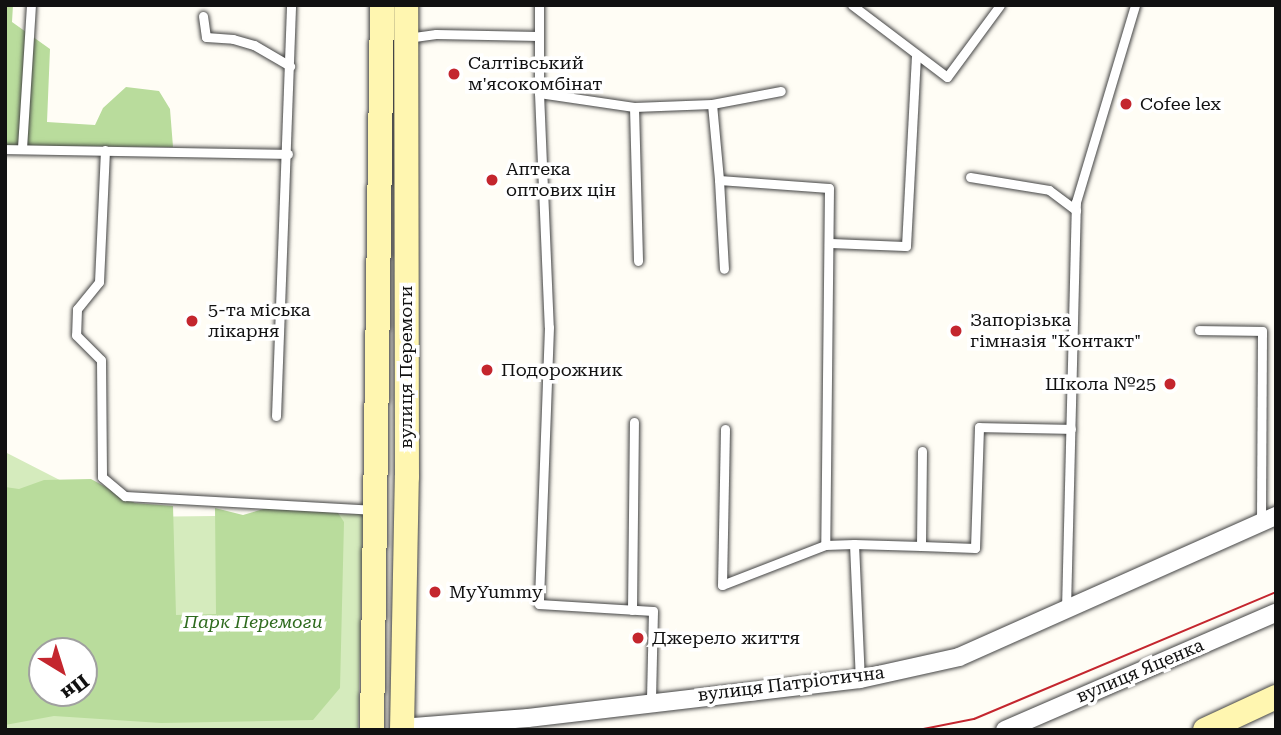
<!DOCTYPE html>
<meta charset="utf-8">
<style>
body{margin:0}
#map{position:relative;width:1281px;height:735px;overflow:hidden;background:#fffdf5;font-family:"Roboto Serif",serif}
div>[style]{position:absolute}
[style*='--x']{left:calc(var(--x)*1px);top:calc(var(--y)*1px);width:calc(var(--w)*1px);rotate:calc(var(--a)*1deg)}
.green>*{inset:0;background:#d5ebbd}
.forest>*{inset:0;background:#b9dc9c}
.roads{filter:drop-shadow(0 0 2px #444) drop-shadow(0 0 2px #444)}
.lane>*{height:9px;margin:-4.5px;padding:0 4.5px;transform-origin:4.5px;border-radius:4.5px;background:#fff}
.street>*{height:18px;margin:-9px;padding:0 9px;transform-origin:9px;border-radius:9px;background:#fff}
.secondary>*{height:24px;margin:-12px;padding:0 12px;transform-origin:12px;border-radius:12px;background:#fff6b0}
.tram>*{height:2px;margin:-1px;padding:0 1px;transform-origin:1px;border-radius:1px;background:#c4262e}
.dots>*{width:19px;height:19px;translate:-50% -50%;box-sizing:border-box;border:4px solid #fff;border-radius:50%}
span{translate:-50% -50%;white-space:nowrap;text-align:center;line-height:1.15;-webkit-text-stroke:7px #fff;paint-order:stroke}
.poi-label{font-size:18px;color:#111}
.left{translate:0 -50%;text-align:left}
.right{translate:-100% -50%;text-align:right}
.street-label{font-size:18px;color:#111}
.park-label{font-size:18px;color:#2f6b1f;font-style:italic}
.frame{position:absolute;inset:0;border:7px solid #111;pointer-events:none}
.north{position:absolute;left:28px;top:637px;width:70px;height:70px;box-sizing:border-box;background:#fff;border:2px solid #a0a0a0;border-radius:50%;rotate:142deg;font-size:19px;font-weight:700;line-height:28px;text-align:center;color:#111}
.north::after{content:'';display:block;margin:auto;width:24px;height:32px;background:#c4262e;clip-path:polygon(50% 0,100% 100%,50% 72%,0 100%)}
</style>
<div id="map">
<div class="green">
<i style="clip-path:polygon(evenodd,5px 452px,132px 517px,363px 514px,358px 730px,5px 730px,5px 452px,42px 651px,84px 651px,84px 693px,42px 693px,42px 651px)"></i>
</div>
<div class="forest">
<i style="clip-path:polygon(5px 5px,13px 5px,12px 22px,50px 49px,47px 122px,95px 125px,103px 108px,126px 87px,159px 91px,170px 109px,173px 147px,5px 146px)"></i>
<i style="clip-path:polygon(evenodd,91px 479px,135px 503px,173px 506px,176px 615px,216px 614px,215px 508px,243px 515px,287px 502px,336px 510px,344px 522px,340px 688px,313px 720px,161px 723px,54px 716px,5px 725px,5px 487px,19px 489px,44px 480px,91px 479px,42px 651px,84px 651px,84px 693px,42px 693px,42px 651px)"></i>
</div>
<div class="roads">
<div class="lane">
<i style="--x:539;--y:5;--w:88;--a:90"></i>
<i style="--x:539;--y:93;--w:96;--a:8.4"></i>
<i style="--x:634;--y:107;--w:78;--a:-2.2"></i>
<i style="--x:712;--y:104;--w:76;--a:84.7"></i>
<i style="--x:719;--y:180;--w:110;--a:4.2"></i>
<i style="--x:829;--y:188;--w:357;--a:90.6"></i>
<i style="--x:825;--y:545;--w:29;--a:-2"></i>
<i style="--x:854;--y:544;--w:135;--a:87.5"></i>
<i style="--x:852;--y:5;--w:119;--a:37.2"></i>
<i style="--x:947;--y:77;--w:89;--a:-53.6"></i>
<i style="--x:203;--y:16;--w:21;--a:82"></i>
<i style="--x:206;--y:37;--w:27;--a:4"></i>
<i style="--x:233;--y:39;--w:22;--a:16"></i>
<i style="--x:254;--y:45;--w:42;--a:30.3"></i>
<i style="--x:407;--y:38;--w:29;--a:-8"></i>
<i style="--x:436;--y:34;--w:102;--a:1.1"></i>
<i style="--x:539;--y:93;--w:234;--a:87.6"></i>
<i style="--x:549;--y:327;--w:277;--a:92.1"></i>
<i style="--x:539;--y:604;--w:114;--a:3.5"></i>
<i style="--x:653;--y:611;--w:91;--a:91.3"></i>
<i style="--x:712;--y:104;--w:70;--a:-10.7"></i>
<i style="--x:634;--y:107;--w:154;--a:88.5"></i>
<i style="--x:22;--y:148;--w:143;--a:-86.4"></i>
<i style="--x:5;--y:149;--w:283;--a:1"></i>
<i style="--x:105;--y:150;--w:132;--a:92.6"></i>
<i style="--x:99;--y:282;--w:35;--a:129"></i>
<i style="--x:77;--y:309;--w:26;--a:92"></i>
<i style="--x:76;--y:335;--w:35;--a:45"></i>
<i style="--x:101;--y:360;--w:117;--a:89.5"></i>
<i style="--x:102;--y:477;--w:30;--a:40"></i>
<i style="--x:125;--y:496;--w:247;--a:3.2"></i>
<i style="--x:970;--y:177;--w:80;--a:9.3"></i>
<i style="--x:1049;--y:190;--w:34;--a:37"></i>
<i style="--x:719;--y:180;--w:89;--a:86.8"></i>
<i style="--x:829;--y:243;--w:77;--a:2.2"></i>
<i style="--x:906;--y:246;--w:192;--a:-87"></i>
<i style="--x:1199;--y:330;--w:63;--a:0.9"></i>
<i style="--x:1262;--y:331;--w:191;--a:90.3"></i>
<i style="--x:276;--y:416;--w:411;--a:-87.9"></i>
<i style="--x:725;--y:429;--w:156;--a:91.1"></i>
<i style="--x:722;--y:585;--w:110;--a:-21.2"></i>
<i style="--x:854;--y:544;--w:67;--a:1.7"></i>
<i style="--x:921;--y:546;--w:95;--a:-89.4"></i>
<i style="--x:921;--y:546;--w:54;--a:2.1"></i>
<i style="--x:975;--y:548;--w:121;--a:-88.1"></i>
<i style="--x:979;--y:427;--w:92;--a:1.2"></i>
<i style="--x:1066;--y:609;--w:407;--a:-88.6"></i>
<i style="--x:1076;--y:202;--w:206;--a:-73.3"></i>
<i style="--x:632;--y:610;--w:188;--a:-89.4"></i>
</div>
<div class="street">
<i style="--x:401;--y:728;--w:127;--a:-4.5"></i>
<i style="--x:528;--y:718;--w:334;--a:-6.7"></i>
<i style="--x:860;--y:679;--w:101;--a:-12.5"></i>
<i style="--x:959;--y:657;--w:347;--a:-24"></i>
<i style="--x:1005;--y:730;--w:295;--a:-23.4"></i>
</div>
<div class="secondary">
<i style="--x:372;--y:730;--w:725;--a:-89.21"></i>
<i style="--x:402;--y:730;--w:253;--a:-88.9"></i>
<i style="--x:407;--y:477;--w:472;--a:-90.1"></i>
<i style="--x:1205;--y:730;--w:78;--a:-24.9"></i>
</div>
</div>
<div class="tram">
<i style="--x:918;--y:730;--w:57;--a:-11.1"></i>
<i style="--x:974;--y:719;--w:328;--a:-22.8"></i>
</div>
<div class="dots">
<i style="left:454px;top:74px;background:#c4262e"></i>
<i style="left:1126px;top:104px;background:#c4262e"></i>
<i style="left:492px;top:180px;background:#c4262e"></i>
<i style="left:192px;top:321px;background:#c4262e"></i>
<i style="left:956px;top:331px;background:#c4262e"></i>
<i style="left:487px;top:370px;background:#c4262e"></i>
<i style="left:1170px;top:384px;background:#c4262e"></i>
<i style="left:435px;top:592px;background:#c4262e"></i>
<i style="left:638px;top:638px;background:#c4262e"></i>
</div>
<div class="poi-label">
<span class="left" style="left:468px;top:74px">Салтівський<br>м'ясокомбінат</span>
<span class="left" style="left:1140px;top:104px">Cofee lex</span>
<span class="left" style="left:506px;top:180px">Аптека<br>оптових цін</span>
<span class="left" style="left:208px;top:321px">5-та міська<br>лікарня</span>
<span class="left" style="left:970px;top:331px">Запорізька<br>гімназія "Контакт"</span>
<span class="left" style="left:501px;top:370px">Подорожник</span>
<span class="right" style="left:1156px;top:384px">Школа №25</span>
<span class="left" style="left:449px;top:592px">MyYummy</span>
<span class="left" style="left:652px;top:638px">Джерело життя</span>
</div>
<div class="street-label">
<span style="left:406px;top:367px;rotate:-90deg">вулиця Перемоги</span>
<span style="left:1140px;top:671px;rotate:-23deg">вулиця Яценка</span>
<span style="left:791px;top:684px;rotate:-7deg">вулиця Патріотична</span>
</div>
<div class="park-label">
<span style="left:253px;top:622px">Парк Перемоги</span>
</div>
<div class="frame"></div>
<div class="north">Пн</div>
</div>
